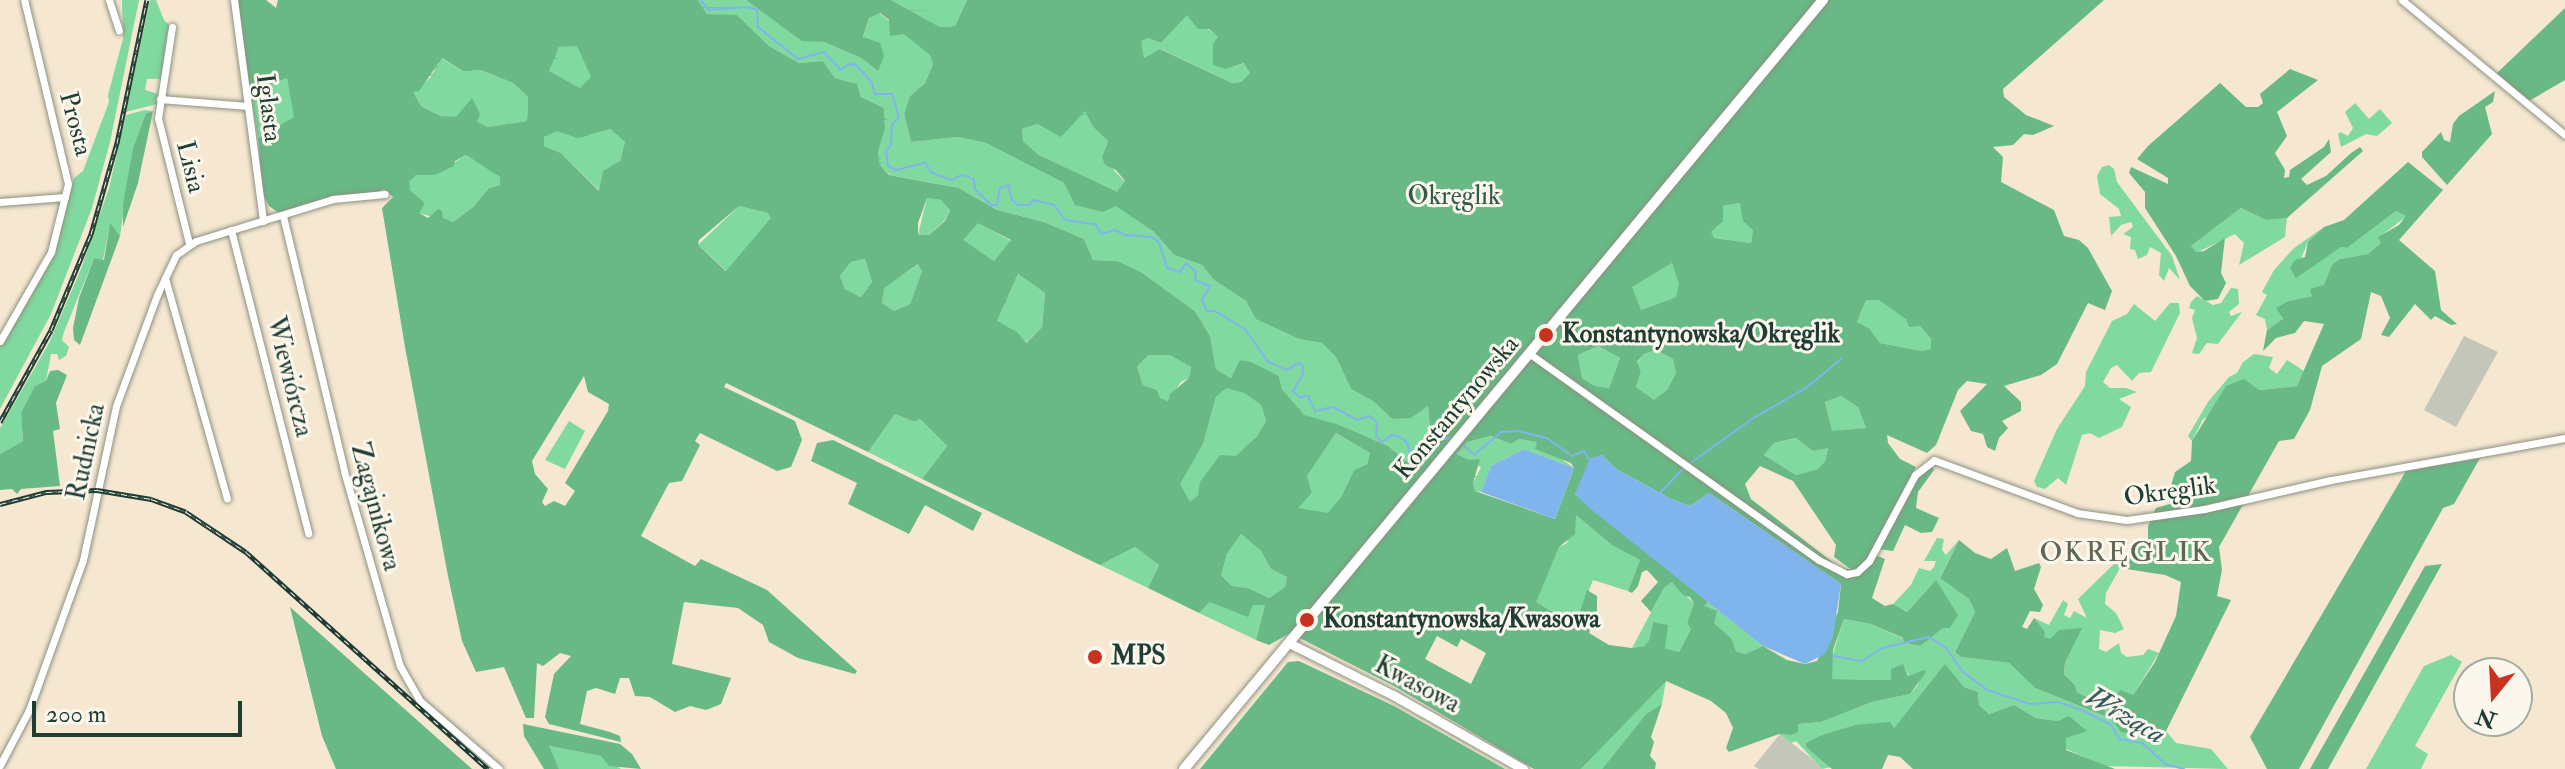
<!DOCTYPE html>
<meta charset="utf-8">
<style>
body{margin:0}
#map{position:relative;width:2565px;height:769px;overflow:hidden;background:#f6e7d1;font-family:"IM FELL Double Pica",serif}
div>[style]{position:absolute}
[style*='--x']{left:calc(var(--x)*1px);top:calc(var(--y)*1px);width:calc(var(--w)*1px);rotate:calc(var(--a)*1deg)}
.industrial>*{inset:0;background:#c3c6b9}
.green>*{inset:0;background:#80d99e}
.forest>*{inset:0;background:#68b985}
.water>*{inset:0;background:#80b4ed}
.stream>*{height:2px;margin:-1px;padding:0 1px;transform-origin:1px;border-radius:1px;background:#80b4ed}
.roads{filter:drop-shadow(0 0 2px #8a9282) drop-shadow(0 0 2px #8a9282)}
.minor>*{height:7px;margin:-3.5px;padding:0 3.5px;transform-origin:3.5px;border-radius:3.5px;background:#fff}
.tertiary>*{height:9px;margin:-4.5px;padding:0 4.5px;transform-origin:4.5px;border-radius:4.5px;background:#fff}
.secondary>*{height:10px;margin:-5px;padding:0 5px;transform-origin:5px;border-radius:5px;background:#fff}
.rail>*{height:5px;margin-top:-2.5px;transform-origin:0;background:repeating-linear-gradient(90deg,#fbf7ec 0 6px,#1f3d34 0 12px);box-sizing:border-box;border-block:2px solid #1f3d34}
.dots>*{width:22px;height:22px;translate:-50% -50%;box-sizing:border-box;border:4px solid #fbf7ec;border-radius:50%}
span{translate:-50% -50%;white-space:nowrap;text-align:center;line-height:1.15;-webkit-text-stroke:6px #fbf7ec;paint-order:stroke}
.street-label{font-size:26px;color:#1f3d34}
.park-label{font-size:26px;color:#325c49}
.poi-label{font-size:26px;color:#1f3d34;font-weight:700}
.left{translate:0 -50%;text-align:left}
.neighbourhood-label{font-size:28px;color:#5e6754;letter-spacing:2px}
.water-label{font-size:28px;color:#375b62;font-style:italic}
.north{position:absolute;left:2453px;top:657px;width:80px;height:80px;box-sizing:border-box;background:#fbf7ec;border:2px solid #a3ada2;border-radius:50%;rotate:198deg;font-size:22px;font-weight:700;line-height:32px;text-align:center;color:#1f3d34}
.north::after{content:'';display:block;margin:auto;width:28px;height:36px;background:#c8321e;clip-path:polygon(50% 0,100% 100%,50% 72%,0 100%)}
.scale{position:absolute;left:32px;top:701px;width:210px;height:36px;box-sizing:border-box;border:4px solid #1f3d34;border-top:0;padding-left:10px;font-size:24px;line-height:28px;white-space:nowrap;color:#1f3d34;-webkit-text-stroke:6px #fbf7ec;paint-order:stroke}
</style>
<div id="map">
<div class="industrial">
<i style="clip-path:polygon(2464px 336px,2498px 352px,2456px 427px,2424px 410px)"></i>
<i style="clip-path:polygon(1780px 734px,1811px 758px,1822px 769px,1759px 769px,1754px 766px)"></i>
</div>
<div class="green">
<i style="clip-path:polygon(122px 0,139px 0,110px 142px,92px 208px,51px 314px,0 409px,0 345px,56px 249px,74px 178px,83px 171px,109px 102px,108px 95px,123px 39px)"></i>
<i style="clip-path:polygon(150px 0,156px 0,164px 20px,171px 27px,161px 79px,147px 79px,145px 90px,158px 94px,157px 104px,126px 112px)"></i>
<i style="clip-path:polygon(698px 0,746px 0,802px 40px,824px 42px,861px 58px,878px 71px,863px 38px,869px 18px,879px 13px,931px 55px,933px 64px,925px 83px,910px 96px,904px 114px,911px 142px,958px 137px,986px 143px,1064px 183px,1116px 205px,1154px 232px,1174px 255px,1202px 265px,1214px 280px,1246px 301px,1257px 319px,1299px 339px,1322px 343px,1336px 357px,1351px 389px,1373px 401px,1392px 419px,1428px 406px,1430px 428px,1440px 444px,1424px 464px,1410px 464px,1388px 446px,1340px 425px,1304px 416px,1282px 389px,1279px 376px,1241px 360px,1231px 378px,1216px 369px,1210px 336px,1195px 311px,1141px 272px,1118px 261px,1093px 260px,1084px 239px,1044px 222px,997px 210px,959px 188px,890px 175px,880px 165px,878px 152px,885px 129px,884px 108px,861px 97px,857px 84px,835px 78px,823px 61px,799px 63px,769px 46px,737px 16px,707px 14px)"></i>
<i style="clip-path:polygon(891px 0,967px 0,955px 26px,940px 27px)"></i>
<i style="clip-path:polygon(1187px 14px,1219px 37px,1213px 44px,1214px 52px,1226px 69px,1245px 63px,1250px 73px,1241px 82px,1232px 83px,1161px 49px,1144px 58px,1140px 40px,1148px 38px,1161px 43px)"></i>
<i style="clip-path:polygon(577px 45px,592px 78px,580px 88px,548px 71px,559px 47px)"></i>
<i style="clip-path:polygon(441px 58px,463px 71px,481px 70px,513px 83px,528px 97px,527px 121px,489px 127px,441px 116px,421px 106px,413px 92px,430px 78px)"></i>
<i style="clip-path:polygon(287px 78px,295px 117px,258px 138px,250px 94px)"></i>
<i style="clip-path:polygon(2355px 103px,2369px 119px,2380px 109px,2392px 123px,2377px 136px,2366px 134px,2341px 147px,2338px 134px,2340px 132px,2348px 136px,2353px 128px,2345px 112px)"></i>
<i style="clip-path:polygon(145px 110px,153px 111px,146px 113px,133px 148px,120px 236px,110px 224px,103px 260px,94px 258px,64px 332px,62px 340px,69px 347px,66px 356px,59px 360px,57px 354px,51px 354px,46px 381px,21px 413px,23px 441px,0 454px,0 428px,49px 343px,81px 269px,109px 188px,126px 115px)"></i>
<i style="clip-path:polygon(1085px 110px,1093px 127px,1108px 141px,1102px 157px,1125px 182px,1117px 193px,1039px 155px,1023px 141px,1022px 129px)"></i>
<i style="clip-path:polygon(610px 129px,625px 142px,620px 161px,600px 191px,561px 153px,544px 146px,544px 137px,557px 130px,577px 137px)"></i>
<i style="clip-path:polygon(466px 155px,500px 176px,500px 185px,489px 188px,473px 207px,453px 222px,418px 213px,425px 203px,410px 190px,408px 182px,416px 175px,435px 175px)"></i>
<i style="clip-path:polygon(2109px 165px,2114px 169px,2117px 182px,2172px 256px,2180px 280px,2169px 268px,2164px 281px,2159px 275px,2161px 253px,2150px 247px,2147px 255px,2138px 259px,2135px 250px,2130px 249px,2131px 237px,2123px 234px,2133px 227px,2131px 222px,2121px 225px,2111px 236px,2109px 217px,2121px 216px,2119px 209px,2100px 194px,2097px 176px,2102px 167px)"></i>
<i style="clip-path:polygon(927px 198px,942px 200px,950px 209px,945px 220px,929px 235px,918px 235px)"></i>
<i style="clip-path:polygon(1740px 203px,1753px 230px,1751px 243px,1714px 238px,1710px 232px,1718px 226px,1723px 206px)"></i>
<i style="clip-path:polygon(739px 206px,768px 213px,772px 218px,727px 271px,698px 245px)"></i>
<i style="clip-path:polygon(2241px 208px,2266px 220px,2287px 218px,2285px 237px,2239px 265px,2244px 243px,2235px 234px,2196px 253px,2191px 246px)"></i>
<i style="clip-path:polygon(2396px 211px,2407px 216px,2379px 237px,2382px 242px,2368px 254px,2340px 259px,2324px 285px,2312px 296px,2288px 301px,2277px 308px,2283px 320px,2267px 330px,2265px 319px,2256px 315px,2267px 295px,2262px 292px,2274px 270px,2294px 248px,2324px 227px,2308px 242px,2300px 261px,2309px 266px,2341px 247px,2347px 248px)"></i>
<i style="clip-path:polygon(978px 222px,1011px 241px,994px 261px,962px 240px)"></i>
<i style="clip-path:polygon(865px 259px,872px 282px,861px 297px,845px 289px,840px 276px,851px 262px)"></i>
<i style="clip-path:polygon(1672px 263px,1680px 284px,1676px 297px,1641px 310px,1631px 287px)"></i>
<i style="clip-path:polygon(919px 264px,922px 271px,910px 304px,894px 311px,882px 303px,883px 288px)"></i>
<i style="clip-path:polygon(1018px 274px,1045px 293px,1042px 327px,1025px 343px,997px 321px)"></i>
<i style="clip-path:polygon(2231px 288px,2238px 289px,2239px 304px,2229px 312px,2231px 316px,2242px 312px,2218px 344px,2207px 343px,2199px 354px,2192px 353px,2197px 338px,2192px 318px,2195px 310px,2189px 308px,2191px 302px,2197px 296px,2213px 305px,2221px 303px)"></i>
<i style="clip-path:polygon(1866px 300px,1879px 300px,1920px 326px,1931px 339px,1931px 349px,1922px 351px,1880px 343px,1869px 328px,1857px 322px)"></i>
<i style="clip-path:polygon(2170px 303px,2179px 303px,2180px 313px,2151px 372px,2139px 373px,2132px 381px,2117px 365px,2111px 368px,2103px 382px,2110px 388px,2126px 388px,2137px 392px,2119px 399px,2131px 407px,2122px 427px,2099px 438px,2090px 433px,2082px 435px,2066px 485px,2058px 478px,2045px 489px,2037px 487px,2034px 481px,2057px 429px,2085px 386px,2086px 372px,2112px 321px,2127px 314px,2134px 304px,2155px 321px)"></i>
<i style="clip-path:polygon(1598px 346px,1620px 358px,1609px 388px,1595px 386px,1582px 378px,1578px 355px)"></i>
<i style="clip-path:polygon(1656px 350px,1673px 359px,1676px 373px,1667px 390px,1654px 401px,1636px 387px,1641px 371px,1637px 363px,1644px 354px)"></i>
<i style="clip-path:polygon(1170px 354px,1191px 367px,1189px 378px,1181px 382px,1168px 401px,1160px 399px,1157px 390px,1143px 385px,1137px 367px,1148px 355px)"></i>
<i style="clip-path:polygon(2254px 354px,2273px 357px,2269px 368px,2277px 374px,2287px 360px,2304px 371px,2297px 386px,2259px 390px,2203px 419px,2192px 441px,2188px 436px,2208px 402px,2229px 377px,2237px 373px,2243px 362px)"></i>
<i style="clip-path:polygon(1226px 387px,1244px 393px,1261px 405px,1266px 421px,1257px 436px,1190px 503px,1179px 484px,1203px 444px,1216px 397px)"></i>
<i style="clip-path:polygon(1841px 396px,1858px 407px,1866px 428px,1832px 432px,1825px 402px)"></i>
<i style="clip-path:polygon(895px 414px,915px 422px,920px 419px,947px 446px,922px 479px,868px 452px)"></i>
<i style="clip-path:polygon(569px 421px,585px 431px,565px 469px,545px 460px)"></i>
<i style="clip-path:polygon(1336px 433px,1370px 453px,1367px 464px,1354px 470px,1341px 497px,1328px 514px,1297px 508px,1312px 493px,1307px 476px)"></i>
<i style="clip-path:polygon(1491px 436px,1511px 444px,1519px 439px,1538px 442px,1574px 468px,1524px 449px,1491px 466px,1481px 492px,1475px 491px,1473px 483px,1481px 467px,1455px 455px,1467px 442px)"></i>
<i style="clip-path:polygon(1797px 438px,1813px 451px,1828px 447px,1825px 461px,1818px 469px,1796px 475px,1764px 455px,1774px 443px)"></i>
<i style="clip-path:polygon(1575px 514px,1613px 546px,1640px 560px,1628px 591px,1593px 580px,1578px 618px,1570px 623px,1535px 602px,1559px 547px,1567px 543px)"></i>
<i style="clip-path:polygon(1241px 534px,1261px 551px,1271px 569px,1287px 577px,1285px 587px,1269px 598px,1248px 588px,1232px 586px,1221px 575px,1227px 554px)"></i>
<i style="clip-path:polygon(1937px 538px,1944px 539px,1942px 550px,1946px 555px,1959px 540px,1940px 577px,1969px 599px,1975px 612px,1955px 652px,1961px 657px,2009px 663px,2035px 688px,2112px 719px,2138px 735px,2152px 729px,2166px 731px,2176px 743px,2211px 749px,2228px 769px,2105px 766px,2066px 749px,2066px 738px,2058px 721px,2036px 718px,2014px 705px,1989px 714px,1979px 705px,1978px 692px,1964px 687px,1945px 665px,1894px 728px,1853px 725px,1806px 743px,1806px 747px,1831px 767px,1822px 769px,1796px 741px,1791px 743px,1780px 734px,1791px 735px,1798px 724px,1821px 722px,1872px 702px,1910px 694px,1917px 686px,1924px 670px,1909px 676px,1903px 665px,1892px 680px,1832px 679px,1831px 660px,1844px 619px,1871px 624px,1919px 646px,1943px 628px,1936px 580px,1907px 612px,1893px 604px,1911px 585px,1919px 568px,1930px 571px,1934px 567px,1936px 561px,1924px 561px)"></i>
<i style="clip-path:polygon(1135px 547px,1159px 565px,1148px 588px,1100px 565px)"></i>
<i style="clip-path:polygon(2116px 562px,2120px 568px,2106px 593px,2105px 604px,2116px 613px,2124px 629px,2115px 633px,2100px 630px,2099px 649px,2106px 652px,2119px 643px,2121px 653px,2127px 657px,2143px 655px,2148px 649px,2159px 653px,2133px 695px,2106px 712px,2099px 703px,2077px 692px,2075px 685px,2064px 674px,2065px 663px,2081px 629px,2050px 640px,2043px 637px,2034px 618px,2049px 625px,2063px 600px,2068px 604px,2064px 615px,2070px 618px,2074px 611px,2087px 618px,2078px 599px)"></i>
<i style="clip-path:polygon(1672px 582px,1694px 603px,1687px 623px,1691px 629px,1679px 652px,1665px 648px,1653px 622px,1649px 640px,1644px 646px,1632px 648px,1664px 588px)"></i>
<i style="clip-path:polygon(1210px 602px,1265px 605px,1256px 640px,1199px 613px)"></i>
<i style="clip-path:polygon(1708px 602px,1763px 646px,1745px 654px,1736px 651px,1732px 639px,1714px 623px,1704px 605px)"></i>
<i style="clip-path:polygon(2451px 655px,2462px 662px,2415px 746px,2428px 754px,2421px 769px,2366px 769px,2424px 666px)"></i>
<i style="clip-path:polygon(1666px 680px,1662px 704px,1646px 714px,1602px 769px,1581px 769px)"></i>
<i style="clip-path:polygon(548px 746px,602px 756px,621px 769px,559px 769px)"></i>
</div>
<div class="forest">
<i style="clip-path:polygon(evenodd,238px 0,266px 0,276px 8px,278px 0,698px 0,707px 14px,737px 15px,769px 46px,799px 63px,823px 61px,835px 78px,857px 84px,861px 97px,884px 108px,885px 129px,878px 152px,880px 165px,889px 175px,959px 188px,997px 210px,1044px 222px,1084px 239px,1093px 260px,1118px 261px,1141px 272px,1195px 311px,1210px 336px,1216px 369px,1231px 378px,1240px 360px,1251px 362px,1279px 376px,1282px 389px,1304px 415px,1340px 425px,1388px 446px,1410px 464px,1423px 464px,1440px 444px,1430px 428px,1428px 406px,1411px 418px,1392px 419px,1373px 401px,1351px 389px,1336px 357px,1322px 343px,1299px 339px,1256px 319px,1246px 301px,1214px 280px,1202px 265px,1174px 255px,1154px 232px,1116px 206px,1103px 212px,1075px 205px,1064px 183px,986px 143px,958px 137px,911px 142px,904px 114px,910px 96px,925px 83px,933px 64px,930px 55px,904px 34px,890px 36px,889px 20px,880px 13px,869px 18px,863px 37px,880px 43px,884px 56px,878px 71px,861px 58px,824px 42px,802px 41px,746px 0,891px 0,940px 27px,955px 26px,967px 0,2104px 0,2003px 89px,2004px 97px,2026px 115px,2054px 126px,2033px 135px,2024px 134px,2013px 145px,1993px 147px,2003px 157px,2001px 182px,2054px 210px,2064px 236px,2079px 240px,2088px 248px,2112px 291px,2105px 310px,2088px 303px,2057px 364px,2041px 375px,2004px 386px,2021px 402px,2021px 411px,2002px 421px,2008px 428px,1999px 438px,1995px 451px,1987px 447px,1983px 434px,1971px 431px,1960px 411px,1987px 384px,1967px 381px,1958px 390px,1936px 445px,1927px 453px,1887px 435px,1888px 443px,1900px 459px,1916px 467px,1870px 553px,1885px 559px,1872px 598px,1885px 606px,1893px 604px,1907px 612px,1936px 580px,1958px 615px,1950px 628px,1943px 628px,1920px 646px,1904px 642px,1903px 638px,1871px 624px,1844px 619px,1833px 650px,1832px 679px,1891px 680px,1891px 669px,1903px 664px,1908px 676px,1924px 670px,1926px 672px,1910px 694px,1872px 702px,1821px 722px,1798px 724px,1798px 732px,1791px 735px,1779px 734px,1729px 752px,1726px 748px,1733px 728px,1726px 713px,1711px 701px,1666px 681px,1581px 769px,1534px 769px,1394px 686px,1290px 633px,1269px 645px,1256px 640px,1265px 605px,1253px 605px,1248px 617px,1210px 602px,1199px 613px,1148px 588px,1159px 565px,1135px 547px,1100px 565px,922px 479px,947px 446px,920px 419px,915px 422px,895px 414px,868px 452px,726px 383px,724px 387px,795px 421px,802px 440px,791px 467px,777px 471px,700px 433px,695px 441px,700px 445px,682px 481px,669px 483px,641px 536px,695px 566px,701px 559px,767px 590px,857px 671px,855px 674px,798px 658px,769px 642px,763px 625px,738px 608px,684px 602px,672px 664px,731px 678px,721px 704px,706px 710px,690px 706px,675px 712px,650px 697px,635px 696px,629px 678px,620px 678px,615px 694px,596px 688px,587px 691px,580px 724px,610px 732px,620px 736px,621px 742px,549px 724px,545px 717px,554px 674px,571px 656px,560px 653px,543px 666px,537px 663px,534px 718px,526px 718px,504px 667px,476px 672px,462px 641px,448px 576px,405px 347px,382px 208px,393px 197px,384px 189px,372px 194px,335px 195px,279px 213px,269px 206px,263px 194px,258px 138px,294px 117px,287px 78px,250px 94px,238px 0,1187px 15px,1198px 29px,1209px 29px,1218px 37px,1213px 44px,1213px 65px,1226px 69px,1244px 63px,1250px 73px,1241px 82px,1232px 83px,1160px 49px,1144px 58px,1141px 41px,1148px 38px,1161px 43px,1187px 15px,238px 0,577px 46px,591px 77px,580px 88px,549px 71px,559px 47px,577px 46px,238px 0,442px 58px,463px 71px,481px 70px,513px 83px,528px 97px,527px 121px,488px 127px,477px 122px,480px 114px,472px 98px,456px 117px,441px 116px,421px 106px,413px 92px,419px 91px,442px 58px,238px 0,1085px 111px,1093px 127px,1108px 141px,1102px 157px,1105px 165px,1116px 170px,1125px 181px,1117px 192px,1039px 155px,1023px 141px,1022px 129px,1038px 124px,1061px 137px,1085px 111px,238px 0,610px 129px,625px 142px,620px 161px,603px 171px,599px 191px,561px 153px,544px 146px,544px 137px,557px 131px,577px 138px,610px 129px,238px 0,466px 155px,500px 177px,500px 185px,489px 188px,473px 207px,453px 222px,443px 218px,442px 211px,438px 209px,428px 218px,419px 213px,425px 203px,410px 190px,409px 182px,416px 175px,435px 175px,454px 166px,455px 161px,466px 155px,238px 0,927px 198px,941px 200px,950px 210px,945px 221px,929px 235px,918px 235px,918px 223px,927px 198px,238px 0,1740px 203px,1743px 221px,1753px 230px,1751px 243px,1714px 238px,1711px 232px,1723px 221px,1723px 206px,1740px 203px,238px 0,739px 206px,768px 213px,771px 218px,726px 271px,698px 245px,699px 240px,739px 206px,238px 0,978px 223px,1011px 240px,994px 261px,963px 240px,978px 223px,238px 0,865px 259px,872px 282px,861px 297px,845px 289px,840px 276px,851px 262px,865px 259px,238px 0,1672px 263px,1679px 284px,1676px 297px,1641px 310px,1632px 287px,1672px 263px,238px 0,918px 264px,922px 271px,910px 304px,894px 311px,882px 303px,884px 288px,918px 264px,238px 0,1018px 274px,1045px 293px,1042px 327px,1026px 343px,1017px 332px,997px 321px,1018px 274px,238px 0,1866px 300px,1879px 300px,1906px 319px,1909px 327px,1920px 326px,1931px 339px,1931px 349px,1922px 351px,1880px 343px,1869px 328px,1857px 322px,1866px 300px,238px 0,1598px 346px,1620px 358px,1609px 388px,1595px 386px,1582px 378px,1578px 355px,1598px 346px,238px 0,1656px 350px,1673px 359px,1676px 373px,1667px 390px,1654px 400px,1636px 387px,1641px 371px,1637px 362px,1644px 354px,1656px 350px,238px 0,1148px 355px,1170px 355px,1191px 367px,1189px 378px,1170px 394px,1168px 401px,1160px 398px,1157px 390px,1143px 385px,1137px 367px,1148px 355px,238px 0,584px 376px,588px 392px,609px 404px,608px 411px,565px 483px,575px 491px,565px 506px,554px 501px,545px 506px,542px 502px,548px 489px,535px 474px,532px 461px,584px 376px,238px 0,1226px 388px,1244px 393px,1261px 405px,1266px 421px,1257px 436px,1236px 456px,1220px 455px,1200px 482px,1198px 495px,1190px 502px,1180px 484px,1203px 444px,1216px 397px,1226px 388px,238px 0,1841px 396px,1858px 407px,1866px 428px,1832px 431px,1825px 402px,1841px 396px,238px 0,1336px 433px,1370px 453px,1367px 464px,1354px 470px,1341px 497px,1328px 513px,1298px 508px,1312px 493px,1307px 476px,1336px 433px,238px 0,1491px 436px,1511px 444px,1519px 439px,1537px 442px,1535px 449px,1571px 463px,1574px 468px,1555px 519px,1475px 491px,1473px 483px,1480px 459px,1469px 460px,1456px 454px,1467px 442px,1491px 436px,238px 0,1796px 438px,1813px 451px,1828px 448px,1825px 461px,1818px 469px,1796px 475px,1764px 455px,1774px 443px,1796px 438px,238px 0,1602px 455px,1616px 469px,1671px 499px,1690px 506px,1709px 493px,1841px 584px,1838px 612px,1817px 661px,1805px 664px,1787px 660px,1763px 646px,1745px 654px,1736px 651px,1732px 639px,1714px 623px,1717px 611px,1704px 606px,1708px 602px,1575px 494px,1602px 455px,238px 0,1760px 466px,1793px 481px,1836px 545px,1834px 557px,1852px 570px,1840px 568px,1751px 499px,1745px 484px,1760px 466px,238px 0,1576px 515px,1613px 546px,1640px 560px,1628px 591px,1632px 593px,1638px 586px,1642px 572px,1647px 570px,1658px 582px,1641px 601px,1651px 612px,1664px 588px,1672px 582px,1683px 595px,1690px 597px,1694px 603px,1687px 623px,1691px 629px,1679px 652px,1665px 648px,1668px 625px,1653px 622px,1649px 640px,1644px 646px,1632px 648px,1609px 645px,1589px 633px,1597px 610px,1597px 596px,1587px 590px,1578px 618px,1570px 623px,1536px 602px,1559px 547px,1575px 534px,1576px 515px,238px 0,1241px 534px,1261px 551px,1271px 569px,1287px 577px,1285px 587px,1269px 598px,1248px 588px,1232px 586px,1221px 575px,1227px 554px,1241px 534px,238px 0,1437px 636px,1457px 647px,1461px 639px,1486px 653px,1471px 684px,1425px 659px,1437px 636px)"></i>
<i style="clip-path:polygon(2565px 8px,2565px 80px,2529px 101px,2497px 73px)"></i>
<i style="clip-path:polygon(2290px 69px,2318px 80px,2277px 112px,2287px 136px,2275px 153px,2285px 170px,2284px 178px,2289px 177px,2290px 170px,2324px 147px,2329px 139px,2331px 152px,2301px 179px,2307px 185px,2326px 176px,2351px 153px,2360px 147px,2363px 151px,2287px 218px,2266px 220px,2241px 208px,2191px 246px,2196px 252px,2204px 251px,2225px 238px,2221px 273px,2226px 283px,2218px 299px,2205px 301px,2190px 286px,2176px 256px,2145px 208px,2145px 192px,2129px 173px,2131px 167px,2168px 184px,2168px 178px,2137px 159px,2148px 146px,2220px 83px,2246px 107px,2258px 107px,2263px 103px,2260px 94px)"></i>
<i style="clip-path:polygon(2495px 91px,2493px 102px,2485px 107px,2492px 134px,2447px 185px,2422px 157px,2422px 152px,2441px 132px,2444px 140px,2450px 142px,2453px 124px,2459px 116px)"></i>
<i style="clip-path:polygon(153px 111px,138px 183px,123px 227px,123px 204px,133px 148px,146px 113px)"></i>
<i style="clip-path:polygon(2408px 162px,2443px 190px,2399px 240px,2435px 271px,2441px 310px,2457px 324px,2451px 325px,2435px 316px,2431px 320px,2415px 304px,2389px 337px,2381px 335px,2390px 318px,2381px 296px,2371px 292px,2361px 339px,2322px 366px,2310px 410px,2294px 439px,2279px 441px,2219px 547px,2222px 570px,2217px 596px,2231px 600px,2166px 731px,2152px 729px,2138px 735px,2121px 732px,2112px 719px,2035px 688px,2009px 663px,1961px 657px,1955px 652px,1975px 612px,1969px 599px,1940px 578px,1959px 540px,1975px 553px,1991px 559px,2007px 548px,2015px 571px,2039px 563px,2041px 567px,2034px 589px,2043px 605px,2040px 612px,2030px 611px,2022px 627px,2027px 629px,2034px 618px,2045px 632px,2044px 637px,2050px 639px,2059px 630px,2082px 628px,2065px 663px,2064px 674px,2075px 685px,2077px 692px,2099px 703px,2106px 712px,2120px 690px,2133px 695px,2155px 662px,2176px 616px,2181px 582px,2165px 575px,2120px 568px,2131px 549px,2148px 544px,2148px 526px,2156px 508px,2173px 503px,2171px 486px,2175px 472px,2191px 461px,2192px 441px,2226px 386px,2244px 379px,2259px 390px,2297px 386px,2324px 324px,2304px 321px,2295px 333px,2276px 338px,2263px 351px,2267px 330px,2283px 319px,2276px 308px,2288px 301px,2312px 296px,2310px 289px,2324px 285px,2332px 265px,2340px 259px,2368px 254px,2381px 243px,2378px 237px,2399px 225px,2406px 216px,2396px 211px,2347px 248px,2341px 247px,2296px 278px,2290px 268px,2295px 260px,2305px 257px,2308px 242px,2324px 227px,2344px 220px)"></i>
<i style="clip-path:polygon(110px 223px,120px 236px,80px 345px,74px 340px,73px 328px,79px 298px,94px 258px,104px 260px)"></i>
<i style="clip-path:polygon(58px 370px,67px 375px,56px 403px,60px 429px,53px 431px,60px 486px,21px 489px,17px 494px,12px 489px,0 490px,0 454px,23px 441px,21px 413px,35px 386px,46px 381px,50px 371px)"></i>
<i style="clip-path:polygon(833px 440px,982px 513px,973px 531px,925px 505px,909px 534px,848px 504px,857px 483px,811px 461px,817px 443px)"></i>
<i style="clip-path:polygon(2480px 458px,2454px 504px,2443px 508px,2299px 769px,2267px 769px,2250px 737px,2406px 471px)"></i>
<i style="clip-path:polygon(1931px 466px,1934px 470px,1918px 492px,1916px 508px,1939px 518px,1932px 532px,1921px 533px,1905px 525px,1893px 551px,1879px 549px,1917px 478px)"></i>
<i style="clip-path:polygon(2442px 564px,2328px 769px,2310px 769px,2425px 566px)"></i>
<i style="clip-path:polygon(290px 607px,472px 769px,336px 769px,322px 736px)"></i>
<i style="clip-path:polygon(1299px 661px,1394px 706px,1505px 769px,1200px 769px,1288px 662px)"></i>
<i style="clip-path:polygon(1945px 664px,1964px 687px,1978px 692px,1979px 705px,1989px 714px,2014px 705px,2036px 718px,2058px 721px,2069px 716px,2087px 731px,2066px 738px,2066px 750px,2115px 769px,1913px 769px,1900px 757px,1888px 755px,1882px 769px,1832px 769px,1806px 747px,1806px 743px,1820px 736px,1854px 725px,1890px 722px,1894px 728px)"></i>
<i style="clip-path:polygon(1662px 704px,1651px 737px,1654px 742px,1650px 756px,1656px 763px,1655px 769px,1602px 769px,1646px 714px)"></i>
<i style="clip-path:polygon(523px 724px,620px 744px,632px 754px,641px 769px,609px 766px,601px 756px,549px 746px,559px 769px,544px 769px,524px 736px)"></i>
</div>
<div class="water">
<i style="clip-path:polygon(1524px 449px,1574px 468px,1555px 519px,1481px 492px,1491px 466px)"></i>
<i style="clip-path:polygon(1602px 455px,1616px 469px,1671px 499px,1690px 506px,1709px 493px,1841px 584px,1833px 637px,1825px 654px,1805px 664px,1763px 646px,1588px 507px,1575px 494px,1590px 458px)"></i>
</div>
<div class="stream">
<i style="--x:701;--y:0;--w:12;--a:55"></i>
<i style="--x:708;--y:10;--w:40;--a:-4.3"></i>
<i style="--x:748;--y:7;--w:9;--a:18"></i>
<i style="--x:757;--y:10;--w:17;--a:87"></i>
<i style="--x:758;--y:27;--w:51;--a:38.7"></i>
<i style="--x:798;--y:59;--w:27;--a:-15"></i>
<i style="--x:824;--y:52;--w:25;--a:47"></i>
<i style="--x:841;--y:70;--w:9;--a:-41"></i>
<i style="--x:848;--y:64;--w:8;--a:7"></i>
<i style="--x:856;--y:65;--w:24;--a:48"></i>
<i style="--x:872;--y:83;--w:11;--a:75"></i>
<i style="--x:875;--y:94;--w:17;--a:0"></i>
<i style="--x:892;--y:94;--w:24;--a:73"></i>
<i style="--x:899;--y:117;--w:11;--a:131"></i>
<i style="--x:892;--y:125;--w:20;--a:93"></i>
<i style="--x:891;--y:145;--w:7;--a:135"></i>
<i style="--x:886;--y:150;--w:16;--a:83"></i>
<i style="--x:888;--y:166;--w:9;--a:27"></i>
<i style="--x:896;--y:170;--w:30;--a:-14"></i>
<i style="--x:925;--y:163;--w:12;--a:55"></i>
<i style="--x:932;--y:173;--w:21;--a:19"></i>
<i style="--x:952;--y:180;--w:10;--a:-29"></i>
<i style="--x:961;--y:175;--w:6;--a:9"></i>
<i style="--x:967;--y:176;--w:8;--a:30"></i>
<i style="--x:974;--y:180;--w:9;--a:84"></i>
<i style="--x:975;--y:189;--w:23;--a:45"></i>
<i style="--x:991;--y:205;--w:6;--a:0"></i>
<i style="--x:997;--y:205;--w:17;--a:-80"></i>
<i style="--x:1000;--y:188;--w:9;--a:-21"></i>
<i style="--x:1008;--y:185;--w:16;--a:75"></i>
<i style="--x:1012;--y:200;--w:8;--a:40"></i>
<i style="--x:1018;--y:205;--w:11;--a:0"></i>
<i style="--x:1029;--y:205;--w:6;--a:-51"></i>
<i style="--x:1033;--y:200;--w:22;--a:13"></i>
<i style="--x:1054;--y:205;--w:19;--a:54"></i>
<i style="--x:1065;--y:220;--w:30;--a:8"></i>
<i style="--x:1095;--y:224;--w:12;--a:55"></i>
<i style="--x:1102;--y:234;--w:14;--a:-17"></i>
<i style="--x:1115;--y:230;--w:11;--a:27"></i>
<i style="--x:1125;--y:235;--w:27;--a:4"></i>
<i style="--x:1152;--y:237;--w:9;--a:36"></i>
<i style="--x:1159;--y:242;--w:27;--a:73"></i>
<i style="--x:1167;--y:268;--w:14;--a:17"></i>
<i style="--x:1180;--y:272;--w:11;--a:-56"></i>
<i style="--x:1186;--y:263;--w:13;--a:42"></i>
<i style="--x:1196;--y:272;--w:8;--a:97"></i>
<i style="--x:1195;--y:280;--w:16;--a:22"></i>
<i style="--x:1210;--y:286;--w:16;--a:120"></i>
<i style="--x:1202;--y:300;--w:12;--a:66"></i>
<i style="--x:1207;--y:311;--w:8;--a:0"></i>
<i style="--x:1215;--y:311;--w:35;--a:31"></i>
<i style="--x:1245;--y:329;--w:39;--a:55"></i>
<i style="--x:1267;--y:361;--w:21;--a:25"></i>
<i style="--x:1286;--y:370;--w:15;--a:-28"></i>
<i style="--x:1299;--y:363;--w:5;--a:37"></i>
<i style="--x:1303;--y:366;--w:8;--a:90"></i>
<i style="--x:1303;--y:374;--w:20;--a:120"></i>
<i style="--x:1293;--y:391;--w:9;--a:41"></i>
<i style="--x:1300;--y:397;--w:8;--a:-7"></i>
<i style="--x:1308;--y:396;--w:17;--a:65"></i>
<i style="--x:1315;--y:411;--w:18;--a:-13"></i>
<i style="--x:1333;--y:407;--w:27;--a:28"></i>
<i style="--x:1357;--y:420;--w:13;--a:-18"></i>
<i style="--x:1369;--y:416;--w:10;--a:37"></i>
<i style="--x:1377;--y:422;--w:15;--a:94"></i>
<i style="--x:1376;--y:437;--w:8;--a:40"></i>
<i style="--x:1382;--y:442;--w:12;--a:-35"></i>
<i style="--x:1392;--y:435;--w:6;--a:9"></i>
<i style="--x:1398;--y:436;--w:11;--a:34"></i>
<i style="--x:1407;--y:442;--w:15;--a:74"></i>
<i style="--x:1411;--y:456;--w:10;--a:24"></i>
<i style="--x:1420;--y:460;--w:23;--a:-56"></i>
<i style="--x:1433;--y:441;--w:18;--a:-9"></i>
<i style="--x:1463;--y:445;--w:15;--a:42"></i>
<i style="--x:1474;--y:455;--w:35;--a:-40"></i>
<i style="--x:1501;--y:432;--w:17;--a:-3"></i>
<i style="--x:1518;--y:431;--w:30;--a:14"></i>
<i style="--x:1547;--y:438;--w:31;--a:36"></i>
<i style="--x:1572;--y:456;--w:13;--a:-23"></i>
<i style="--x:1584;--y:451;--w:12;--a:59"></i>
<i style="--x:1689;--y:464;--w:81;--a:-35.5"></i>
<i style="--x:1755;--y:417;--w:59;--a:-29.6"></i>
<i style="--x:1806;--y:388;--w:47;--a:-39.8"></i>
<i style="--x:1658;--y:495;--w:37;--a:-46"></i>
<i style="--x:1833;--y:656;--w:29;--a:10"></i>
<i style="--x:1862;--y:661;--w:24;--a:-33"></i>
<i style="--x:1882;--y:648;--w:48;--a:-13.2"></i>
<i style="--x:1929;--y:637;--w:20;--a:33"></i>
<i style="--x:1946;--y:648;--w:28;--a:55"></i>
<i style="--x:1962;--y:671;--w:31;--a:37"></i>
<i style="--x:1987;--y:690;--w:45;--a:18"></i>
<i style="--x:2030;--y:704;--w:28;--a:-4"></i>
<i style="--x:2058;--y:702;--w:28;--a:19"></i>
<i style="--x:2084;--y:711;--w:30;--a:27"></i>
<i style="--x:2111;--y:725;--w:16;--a:60"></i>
<i style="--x:2119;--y:739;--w:23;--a:10"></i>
<i style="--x:2142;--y:743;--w:31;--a:42"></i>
<i style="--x:2165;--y:764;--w:20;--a:15"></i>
</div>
<div class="roads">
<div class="minor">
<i style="--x:109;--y:0;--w:32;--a:72"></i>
<i style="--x:234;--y:0;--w:223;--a:82.5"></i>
<i style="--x:2402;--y:0;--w:212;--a:39.6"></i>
<i style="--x:172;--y:27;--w:92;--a:98.7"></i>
<i style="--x:158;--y:118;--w:129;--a:76.1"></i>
<i style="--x:160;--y:99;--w:88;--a:4.5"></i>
<i style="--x:0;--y:202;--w:65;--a:-4.4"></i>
<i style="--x:283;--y:216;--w:262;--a:76.5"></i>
<i style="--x:344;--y:471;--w:203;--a:74"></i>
<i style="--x:400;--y:666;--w:40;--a:60.3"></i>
<i style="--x:420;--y:701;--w:104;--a:40.7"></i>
<i style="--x:231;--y:230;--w:313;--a:75.7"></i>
<i style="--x:165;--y:278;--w:229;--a:74.3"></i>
<i style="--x:0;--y:341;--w:103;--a:-60.2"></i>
<i style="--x:51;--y:252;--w:70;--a:-76"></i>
<i style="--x:68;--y:184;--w:189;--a:-103.4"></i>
<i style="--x:1530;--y:354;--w:355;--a:35.5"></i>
<i style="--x:1819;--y:560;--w:31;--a:27"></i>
<i style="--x:1847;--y:574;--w:10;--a:-11"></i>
<i style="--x:1857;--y:572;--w:16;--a:-43"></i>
<i style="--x:1869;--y:561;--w:98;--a:-61.9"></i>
<i style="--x:1915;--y:475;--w:24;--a:-38"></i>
<i style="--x:1934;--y:460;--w:153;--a:20.3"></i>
<i style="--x:2077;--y:513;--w:50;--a:8"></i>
<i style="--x:2127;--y:520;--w:78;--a:-8.1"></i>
<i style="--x:2204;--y:509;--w:130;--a:-12.9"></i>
<i style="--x:2331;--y:480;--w:238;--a:-10.2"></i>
<i style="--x:0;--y:765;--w:62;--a:-62.2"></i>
<i style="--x:29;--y:710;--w:159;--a:-70.2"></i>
<i style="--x:83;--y:560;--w:157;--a:-77.9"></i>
<i style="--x:116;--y:406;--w:118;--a:-69.7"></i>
<i style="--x:157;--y:295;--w:44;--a:-64.6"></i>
<i style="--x:176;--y:255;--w:24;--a:-35"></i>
<i style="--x:196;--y:241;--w:143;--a:-17"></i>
<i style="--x:333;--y:199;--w:52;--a:-5.5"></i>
</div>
<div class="tertiary">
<i style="--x:1289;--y:643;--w:116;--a:26.6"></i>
<i style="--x:1393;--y:695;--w:150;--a:29.6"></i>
</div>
<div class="secondary">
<i style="--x:1184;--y:769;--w:1000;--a:-50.28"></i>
</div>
</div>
<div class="rail">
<i style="--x:0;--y:422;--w:105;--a:-61"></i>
<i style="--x:51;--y:330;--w:104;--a:-67.4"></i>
<i style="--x:91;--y:234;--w:95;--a:-74.1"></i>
<i style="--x:117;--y:143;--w:146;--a:-78.2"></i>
<i style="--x:0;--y:504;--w:48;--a:-14.6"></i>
<i style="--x:46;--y:492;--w:51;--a:-2.2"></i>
<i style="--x:97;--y:490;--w:55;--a:9.5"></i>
<i style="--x:151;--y:499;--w:37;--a:20"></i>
<i style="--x:186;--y:512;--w:72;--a:33.7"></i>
<i style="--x:246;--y:552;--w:325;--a:41.9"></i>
</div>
<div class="dots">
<i style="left:1546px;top:335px;background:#c8321e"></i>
<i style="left:1307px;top:620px;background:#c8321e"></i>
<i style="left:1095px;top:657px;background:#c8321e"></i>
</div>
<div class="street-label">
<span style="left:268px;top:108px;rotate:83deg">Iglasta</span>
<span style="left:75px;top:124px;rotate:75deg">Prosta</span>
<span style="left:190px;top:167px;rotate:76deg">Lisia</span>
<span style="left:289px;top:377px;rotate:76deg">Wiewiórcza</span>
<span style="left:1457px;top:408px;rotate:-50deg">Konstantynowska</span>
<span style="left:87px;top:452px;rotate:-78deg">Rudnicka</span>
<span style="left:2170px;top:492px;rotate:-8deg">Okręglik</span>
<span style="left:375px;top:507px;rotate:75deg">Zagajnikowa</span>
<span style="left:1417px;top:685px;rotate:28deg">Kwasowa</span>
</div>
<div class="park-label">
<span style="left:1454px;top:197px">Okręglik</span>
</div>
<div class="poi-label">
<span class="left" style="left:1562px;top:335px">Konstantynowska/Okręglik</span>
<span class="left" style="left:1323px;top:620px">Konstantynowska/Kwasowa</span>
<span class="left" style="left:1111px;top:657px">MPS</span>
</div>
<div class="neighbourhood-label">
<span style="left:2126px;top:553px">OKRĘGLIK</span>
</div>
<div class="water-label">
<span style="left:2125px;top:716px;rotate:30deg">Wrząca</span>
</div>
<div class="north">N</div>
<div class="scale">200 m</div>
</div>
